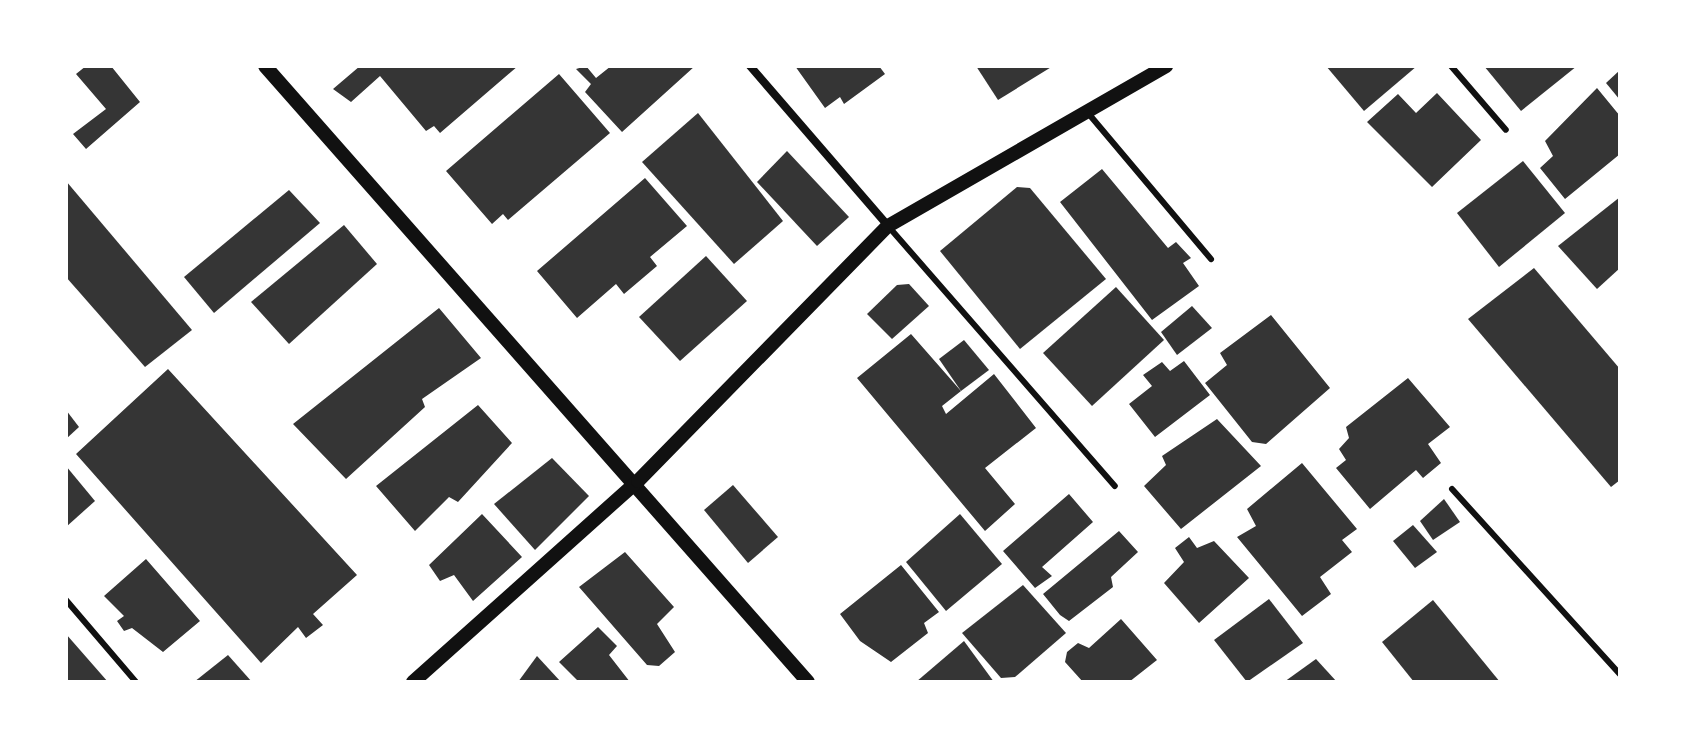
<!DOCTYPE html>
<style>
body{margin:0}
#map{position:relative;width:1686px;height:748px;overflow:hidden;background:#fff;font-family:Arial,sans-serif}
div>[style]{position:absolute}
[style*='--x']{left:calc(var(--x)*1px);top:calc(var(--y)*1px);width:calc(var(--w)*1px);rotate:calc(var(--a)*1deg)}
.building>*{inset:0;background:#353535}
.service>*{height:6px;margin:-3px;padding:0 3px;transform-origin:3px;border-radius:3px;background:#111}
.minor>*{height:8px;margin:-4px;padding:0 4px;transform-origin:4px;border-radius:4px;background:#111}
.tertiary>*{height:14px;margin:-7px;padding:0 7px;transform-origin:7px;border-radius:7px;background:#111}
span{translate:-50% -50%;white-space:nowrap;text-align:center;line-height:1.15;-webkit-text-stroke:8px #fff;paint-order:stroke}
.frame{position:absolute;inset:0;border:68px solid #fff;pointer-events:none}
</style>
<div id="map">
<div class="building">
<i style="clip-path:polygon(86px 66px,111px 66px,140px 102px,86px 149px,73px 134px,106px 109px,76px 74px)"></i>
<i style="clip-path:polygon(360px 66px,518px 66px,440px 133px,434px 126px,426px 131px,380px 76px,351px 102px,333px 89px)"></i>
<i style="clip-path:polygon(586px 66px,596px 78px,611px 66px,695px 66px,622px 132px,585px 92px,591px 84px,576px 69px)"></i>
<i style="clip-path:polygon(795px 66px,879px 66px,885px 74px,844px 104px,840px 97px,825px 108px)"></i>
<i style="clip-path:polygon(976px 66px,1053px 66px,998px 100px)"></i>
<i style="clip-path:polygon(1326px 66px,1417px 66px,1364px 111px)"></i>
<i style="clip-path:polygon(1484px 66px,1577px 66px,1521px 111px)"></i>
<i style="clip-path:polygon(1620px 70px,1620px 100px,1606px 83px)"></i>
<i style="clip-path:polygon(559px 74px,610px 133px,508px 220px,503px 214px,492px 224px,446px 171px)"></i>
<i style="clip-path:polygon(1597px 88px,1620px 116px,1620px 154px,1565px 199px,1540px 168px,1553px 156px,1545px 141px)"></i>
<i style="clip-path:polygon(1437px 93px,1481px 140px,1432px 187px,1367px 122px,1398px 94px,1416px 113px)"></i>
<i style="clip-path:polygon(698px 113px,783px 221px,734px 264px,642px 162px)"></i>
<i style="clip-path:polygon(787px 151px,849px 217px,817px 246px,757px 182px)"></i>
<i style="clip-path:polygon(1523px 161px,1565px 213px,1499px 267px,1457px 213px)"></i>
<i style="clip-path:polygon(1102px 169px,1168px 248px,1176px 242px,1191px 258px,1183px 263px,1199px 286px,1152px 320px,1060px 202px)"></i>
<i style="clip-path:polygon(645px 178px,687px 226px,650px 257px,657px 266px,624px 294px,616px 284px,577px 318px,537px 271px)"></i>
<i style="clip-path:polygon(66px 181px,192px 330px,145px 367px,66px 277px)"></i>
<i style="clip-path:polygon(1017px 187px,1030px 188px,1106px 279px,1020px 349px,940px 251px)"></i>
<i style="clip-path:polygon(289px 190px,320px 223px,214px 313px,184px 277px)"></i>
<i style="clip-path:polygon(1620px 197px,1620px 268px,1597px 289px,1558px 246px)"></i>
<i style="clip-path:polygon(344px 225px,377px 264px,289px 344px,251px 302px)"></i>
<i style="clip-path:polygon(706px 256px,747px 301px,680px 361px,639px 317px)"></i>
<i style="clip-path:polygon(1534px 268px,1620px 369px,1620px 480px,1611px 487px,1468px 319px)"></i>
<i style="clip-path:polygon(909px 284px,929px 306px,892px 339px,867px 314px,897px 285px)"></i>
<i style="clip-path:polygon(1116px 287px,1164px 340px,1092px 406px,1043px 353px)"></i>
<i style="clip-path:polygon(1192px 306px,1212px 328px,1177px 355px,1161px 332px)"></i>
<i style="clip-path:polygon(439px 308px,481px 358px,422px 399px,425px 407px,346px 479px,293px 424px)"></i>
<i style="clip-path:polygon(1271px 315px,1330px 388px,1266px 444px,1252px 442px,1205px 383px,1227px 365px,1220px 353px)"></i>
<i style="clip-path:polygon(911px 334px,961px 391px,942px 406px,946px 414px,994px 374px,1036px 428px,985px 468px,1015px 504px,985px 531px,857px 378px)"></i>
<i style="clip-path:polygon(964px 340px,989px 370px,961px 391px,939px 359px)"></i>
<i style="clip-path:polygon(1184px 361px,1210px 395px,1155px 437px,1129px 404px,1152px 386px,1143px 375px,1162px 362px,1170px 371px)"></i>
<i style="clip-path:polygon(168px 369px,357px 575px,313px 614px,323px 625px,306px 638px,298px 627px,261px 663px,76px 454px)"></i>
<i style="clip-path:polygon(1408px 378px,1450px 427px,1428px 444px,1441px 463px,1423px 478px,1416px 470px,1370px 509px,1336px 468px,1346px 460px,1339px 449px,1349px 438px,1346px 427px)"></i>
<i style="clip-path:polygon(478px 405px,512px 443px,458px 502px,449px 497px,415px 531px,376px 486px)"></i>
<i style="clip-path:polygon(66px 410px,79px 427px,66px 439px)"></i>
<i style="clip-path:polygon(1217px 419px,1261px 466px,1181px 529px,1144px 486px,1166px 465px,1162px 456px)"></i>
<i style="clip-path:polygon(552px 458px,589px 496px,535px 550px,494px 504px)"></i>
<i style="clip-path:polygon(1302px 463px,1357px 529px,1342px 540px,1352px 552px,1320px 577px,1331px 594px,1302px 616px,1237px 537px,1256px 526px,1247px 509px)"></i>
<i style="clip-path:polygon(66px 466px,95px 501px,66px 527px)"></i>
<i style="clip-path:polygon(733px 485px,778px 537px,748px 563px,704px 510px)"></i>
<i style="clip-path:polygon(1069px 494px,1093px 522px,1042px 567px,1052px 576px,1035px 588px,1003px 551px)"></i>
<i style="clip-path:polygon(1444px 499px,1460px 522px,1433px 540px,1420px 521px)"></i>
<i style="clip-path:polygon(482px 514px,522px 557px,473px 601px,454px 575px,440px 581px,429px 565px)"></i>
<i style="clip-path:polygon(960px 514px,1002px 564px,946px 611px,906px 562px)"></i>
<i style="clip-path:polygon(1413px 525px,1437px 552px,1415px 568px,1393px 541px)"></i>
<i style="clip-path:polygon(1119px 531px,1138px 552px,1111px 577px,1113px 587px,1069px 621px,1060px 615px,1043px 594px)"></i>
<i style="clip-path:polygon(1189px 537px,1197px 548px,1214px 541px,1249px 578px,1199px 623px,1164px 583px,1184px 562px,1175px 548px)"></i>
<i style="clip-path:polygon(625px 552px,674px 607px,657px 624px,675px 652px,659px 666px,647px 665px,579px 587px)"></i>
<i style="clip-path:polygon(146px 559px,200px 621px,163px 652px,132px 628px,124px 631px,117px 621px,124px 616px,104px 596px)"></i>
<i style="clip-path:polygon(901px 565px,939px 612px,924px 623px,928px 633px,891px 662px,860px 641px,840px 614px)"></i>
<i style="clip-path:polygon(1023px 585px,1066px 633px,1015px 677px,1001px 678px,962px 633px)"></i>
<i style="clip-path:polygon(1269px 599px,1303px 643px,1247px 682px,1214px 640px)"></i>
<i style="clip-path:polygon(1433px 600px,1500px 682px,1414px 682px,1382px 642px)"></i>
<i style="clip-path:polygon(1121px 619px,1157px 660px,1129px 682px,1083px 682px,1065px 662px,1067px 652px,1078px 643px,1089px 648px)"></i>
<i style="clip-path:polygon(598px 627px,617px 646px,609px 655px,630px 682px,579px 682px,559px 662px)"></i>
<i style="clip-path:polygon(66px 634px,108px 682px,66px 682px)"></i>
<i style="clip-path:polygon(964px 641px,994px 682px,916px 682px)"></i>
<i style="clip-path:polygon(228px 655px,252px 682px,194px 682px)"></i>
<i style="clip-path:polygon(537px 656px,561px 682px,518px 682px)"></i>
<i style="clip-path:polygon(1316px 659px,1337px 682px,1284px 682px)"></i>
</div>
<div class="service">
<i style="--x:1451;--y:66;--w:84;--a:49.3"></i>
<i style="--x:1088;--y:113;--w:191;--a:49.9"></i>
<i style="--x:888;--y:226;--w:345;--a:48.9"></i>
<i style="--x:1452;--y:489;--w:250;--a:47.8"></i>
<i style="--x:66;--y:600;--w:108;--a:49.5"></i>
</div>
<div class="minor">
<i style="--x:750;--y:66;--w:211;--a:49.2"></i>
</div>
<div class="tertiary">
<i style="--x:265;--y:66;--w:821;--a:48.6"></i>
<i style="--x:413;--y:682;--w:302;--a:-41.8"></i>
<i style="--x:638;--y:481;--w:357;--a:-45.6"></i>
<i style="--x:888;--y:226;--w:321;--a:-29.9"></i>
</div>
<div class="frame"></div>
</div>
